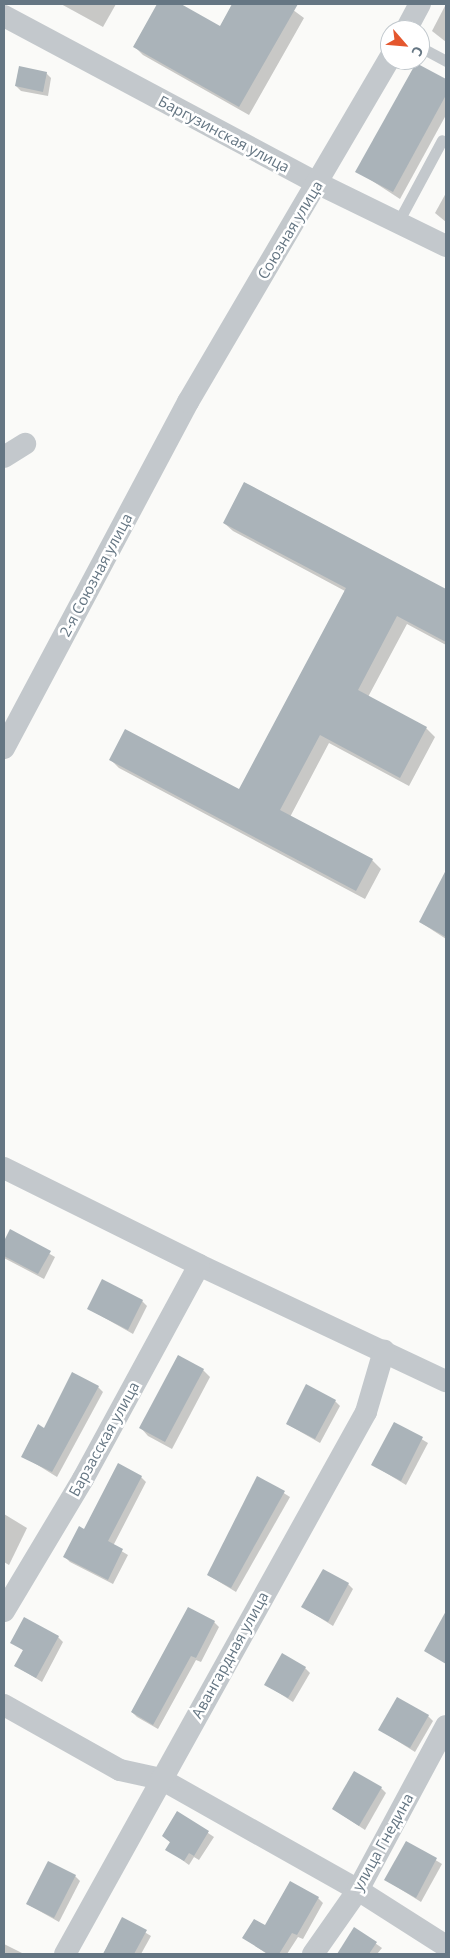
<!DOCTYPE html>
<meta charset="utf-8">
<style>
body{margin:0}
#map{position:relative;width:450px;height:1958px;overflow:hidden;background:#fafaf8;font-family:"Open Sans",sans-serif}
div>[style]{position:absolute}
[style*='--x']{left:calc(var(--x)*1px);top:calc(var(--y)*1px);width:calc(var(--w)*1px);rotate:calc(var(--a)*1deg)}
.shadow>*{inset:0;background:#0003}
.building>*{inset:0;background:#aab3b9}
.lane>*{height:11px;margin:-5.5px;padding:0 5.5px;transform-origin:5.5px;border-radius:5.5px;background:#c3c8cc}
.street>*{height:22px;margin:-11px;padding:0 11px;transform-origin:11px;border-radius:11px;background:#c3c8cc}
span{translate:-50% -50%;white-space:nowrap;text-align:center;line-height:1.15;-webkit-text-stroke:5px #fff;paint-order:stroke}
.street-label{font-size:15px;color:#657683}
.frame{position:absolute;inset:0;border:5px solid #657683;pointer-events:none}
.north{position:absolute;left:380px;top:20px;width:50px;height:50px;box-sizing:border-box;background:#fff;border:1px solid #c1c8cd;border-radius:50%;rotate:117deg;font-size:14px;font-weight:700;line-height:20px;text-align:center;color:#657683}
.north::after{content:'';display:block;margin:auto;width:18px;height:22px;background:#e4572e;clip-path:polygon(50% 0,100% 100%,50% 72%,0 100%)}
</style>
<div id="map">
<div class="shadow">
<i style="clip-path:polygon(61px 4px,116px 4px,103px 27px)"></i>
<i style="clip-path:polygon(159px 4px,179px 4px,220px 27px,233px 4px,285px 4px,304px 18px,249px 115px,143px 55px,134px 46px)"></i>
<i style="clip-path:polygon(446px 4px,446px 42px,432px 31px)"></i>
<i style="clip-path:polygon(416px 64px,446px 81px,446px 115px,400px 199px,357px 171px)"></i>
<i style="clip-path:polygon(46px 73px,51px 78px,48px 96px,21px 91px,16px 86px)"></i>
<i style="clip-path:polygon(446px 193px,446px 222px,435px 213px)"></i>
<i style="clip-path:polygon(245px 483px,446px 590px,446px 645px,407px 624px,368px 697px,426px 728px,435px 737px,409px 786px,329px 743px,290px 817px,372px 860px,381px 869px,365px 899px,119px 768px,110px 759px,240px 791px,345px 591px,233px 531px,224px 523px)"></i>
<i style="clip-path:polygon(446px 873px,446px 939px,420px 922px)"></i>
<i style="clip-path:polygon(10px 1231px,55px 1257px,44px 1279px,4px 1258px,4px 1243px)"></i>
<i style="clip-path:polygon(142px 1301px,147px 1306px,133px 1334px,89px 1309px)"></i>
<i style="clip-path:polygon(203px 1370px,210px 1377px,172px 1449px,148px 1436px,141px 1428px)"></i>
<i style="clip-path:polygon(98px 1387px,103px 1392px,57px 1477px,23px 1456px)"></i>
<i style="clip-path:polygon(335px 1401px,340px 1406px,320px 1443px,287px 1424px)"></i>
<i style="clip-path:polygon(395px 1423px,428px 1443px,406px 1485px,373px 1465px)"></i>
<i style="clip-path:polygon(141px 1477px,146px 1482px,113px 1546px,128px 1555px,113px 1584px,70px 1562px,65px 1557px,84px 1530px)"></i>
<i style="clip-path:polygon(258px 1477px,290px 1497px,236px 1592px,208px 1575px)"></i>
<i style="clip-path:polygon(4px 1514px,27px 1528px,9px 1565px,4px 1562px)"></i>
<i style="clip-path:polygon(348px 1584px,353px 1589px,333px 1626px,303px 1607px)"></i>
<i style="clip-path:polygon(446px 1612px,446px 1662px,425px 1651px)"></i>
<i style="clip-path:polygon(214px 1622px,219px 1627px,201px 1662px,196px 1660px,158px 1729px,137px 1717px,132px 1712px)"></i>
<i style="clip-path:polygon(58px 1637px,63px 1642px,42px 1682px,16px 1666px,24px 1651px,12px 1642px)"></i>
<i style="clip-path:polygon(305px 1668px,310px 1673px,293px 1702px,265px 1684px)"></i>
<i style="clip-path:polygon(428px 1716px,433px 1721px,415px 1752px,380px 1730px)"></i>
<i style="clip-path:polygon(381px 1788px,386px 1793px,365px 1830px,333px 1809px)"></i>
<i style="clip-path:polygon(178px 1813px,214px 1837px,199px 1860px,194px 1857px,189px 1865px,167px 1849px,171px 1843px,163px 1836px)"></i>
<i style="clip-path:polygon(406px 1842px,442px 1864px,421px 1902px,386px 1880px)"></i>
<i style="clip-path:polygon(75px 1876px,80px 1881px,59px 1922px,27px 1904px)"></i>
<i style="clip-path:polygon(318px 1898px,323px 1903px,303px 1939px,298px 1937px,287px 1954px,267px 1954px,244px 1938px)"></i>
<i style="clip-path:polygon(123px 1919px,151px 1936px,141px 1954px,103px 1954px)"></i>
<i style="clip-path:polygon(355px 1929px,382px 1948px,377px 1954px,339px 1954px)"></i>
<i style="clip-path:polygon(4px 1944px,24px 1954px,4px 1954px)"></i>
</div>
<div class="building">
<i style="clip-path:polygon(157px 4px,181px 4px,220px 26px,232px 4px,298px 4px,239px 107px,133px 47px)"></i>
<i style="clip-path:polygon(416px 63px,446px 79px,446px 95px,393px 192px,355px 172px)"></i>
<i style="clip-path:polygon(19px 66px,47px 72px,43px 92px,15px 86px)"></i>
<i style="clip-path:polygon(244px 482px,446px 589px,446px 642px,397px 616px,358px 690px,427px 727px,400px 778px,320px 735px,280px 810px,373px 859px,356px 891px,109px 760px,125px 729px,239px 789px,346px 588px,223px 523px)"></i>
<i style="clip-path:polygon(446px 870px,446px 937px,419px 922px)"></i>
<i style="clip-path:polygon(10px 1229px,51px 1251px,38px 1274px,4px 1256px,4px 1241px)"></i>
<i style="clip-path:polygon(102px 1279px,143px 1300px,128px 1330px,87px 1309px)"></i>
<i style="clip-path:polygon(178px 1355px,204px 1369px,165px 1442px,139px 1428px)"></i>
<i style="clip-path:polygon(72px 1372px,99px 1386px,52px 1472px,21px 1457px,38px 1424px,44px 1428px)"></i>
<i style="clip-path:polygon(306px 1384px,336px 1400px,315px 1439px,286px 1424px)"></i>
<i style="clip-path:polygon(394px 1422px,423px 1437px,401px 1481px,371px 1465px)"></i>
<i style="clip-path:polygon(118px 1463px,142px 1476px,108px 1541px,123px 1549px,108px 1580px,63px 1557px,79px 1526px,84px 1529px)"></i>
<i style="clip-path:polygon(257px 1476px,285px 1491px,231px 1588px,207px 1575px)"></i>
<i style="clip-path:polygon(323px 1569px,349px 1583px,328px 1622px,301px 1607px)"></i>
<i style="clip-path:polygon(188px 1607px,215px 1621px,196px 1658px,191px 1656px,153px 1725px,131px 1712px)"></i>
<i style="clip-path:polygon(446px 1611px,446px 1664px,424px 1651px)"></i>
<i style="clip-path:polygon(24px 1617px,59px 1636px,36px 1678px,14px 1666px,23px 1650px,10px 1643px)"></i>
<i style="clip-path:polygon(282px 1653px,306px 1667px,288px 1698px,264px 1685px)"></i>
<i style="clip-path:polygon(397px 1697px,429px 1715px,410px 1748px,378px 1730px)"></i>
<i style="clip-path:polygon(354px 1771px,382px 1787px,359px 1826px,332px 1809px)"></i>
<i style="clip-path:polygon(177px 1811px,209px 1831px,194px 1856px,189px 1853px,184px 1861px,165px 1850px,170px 1842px,162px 1836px)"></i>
<i style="clip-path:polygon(406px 1841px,437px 1858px,416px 1898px,384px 1880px)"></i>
<i style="clip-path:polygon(48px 1861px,76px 1875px,54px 1918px,26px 1904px)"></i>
<i style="clip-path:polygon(290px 1881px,319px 1897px,297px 1935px,292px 1933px,279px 1954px,268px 1954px,242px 1938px,254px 1919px,265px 1925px)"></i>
<i style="clip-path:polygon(122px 1917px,147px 1930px,134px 1954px,103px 1954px)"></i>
<i style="clip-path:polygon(354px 1927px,377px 1942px,369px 1954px,337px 1954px)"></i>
</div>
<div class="lane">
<i style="--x:420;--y:47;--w:30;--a:28"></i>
<i style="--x:397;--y:224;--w:95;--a:-61.8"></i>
</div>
<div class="street">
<i style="--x:4;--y:16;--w:355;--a:28.1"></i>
<i style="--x:317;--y:183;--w:144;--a:26"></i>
<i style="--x:406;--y:30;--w:30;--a:-62"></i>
<i style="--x:4;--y:457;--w:25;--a:-32"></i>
<i style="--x:4;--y:748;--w:392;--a:-62"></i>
<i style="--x:188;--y:402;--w:399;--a:-59.6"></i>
<i style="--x:4;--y:1168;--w:218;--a:26.4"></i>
<i style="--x:199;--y:1265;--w:273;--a:25.2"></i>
<i style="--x:4;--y:1611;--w:154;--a:-59.1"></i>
<i style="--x:83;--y:1479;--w:243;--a:-61.5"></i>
<i style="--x:4;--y:1705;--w:133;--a:29.3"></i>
<i style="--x:120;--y:1770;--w:42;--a:12.4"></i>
<i style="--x:161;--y:1779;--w:226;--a:29.4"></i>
<i style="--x:358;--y:1890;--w:104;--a:32.5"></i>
<i style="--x:65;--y:1954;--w:620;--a:-60.95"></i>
<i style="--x:366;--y:1412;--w:64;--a:-73.6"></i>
<i style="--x:313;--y:1954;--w:78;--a:-54.9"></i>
<i style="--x:358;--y:1890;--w:186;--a:-61.8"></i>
</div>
<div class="street-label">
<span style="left:224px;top:134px;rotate:28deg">Баргузинская улица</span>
<span style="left:290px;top:230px;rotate:-59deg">Союзная улица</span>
<span style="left:96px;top:575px;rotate:-62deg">2-я Союзная улица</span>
<span style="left:104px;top:1439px;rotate:-61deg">Барзасская улица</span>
<span style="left:230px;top:1655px;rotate:-61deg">Авангардная улица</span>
<span style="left:383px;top:1842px;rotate:-61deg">улица Гнедина</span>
</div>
<div class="frame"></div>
<div class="north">С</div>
</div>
